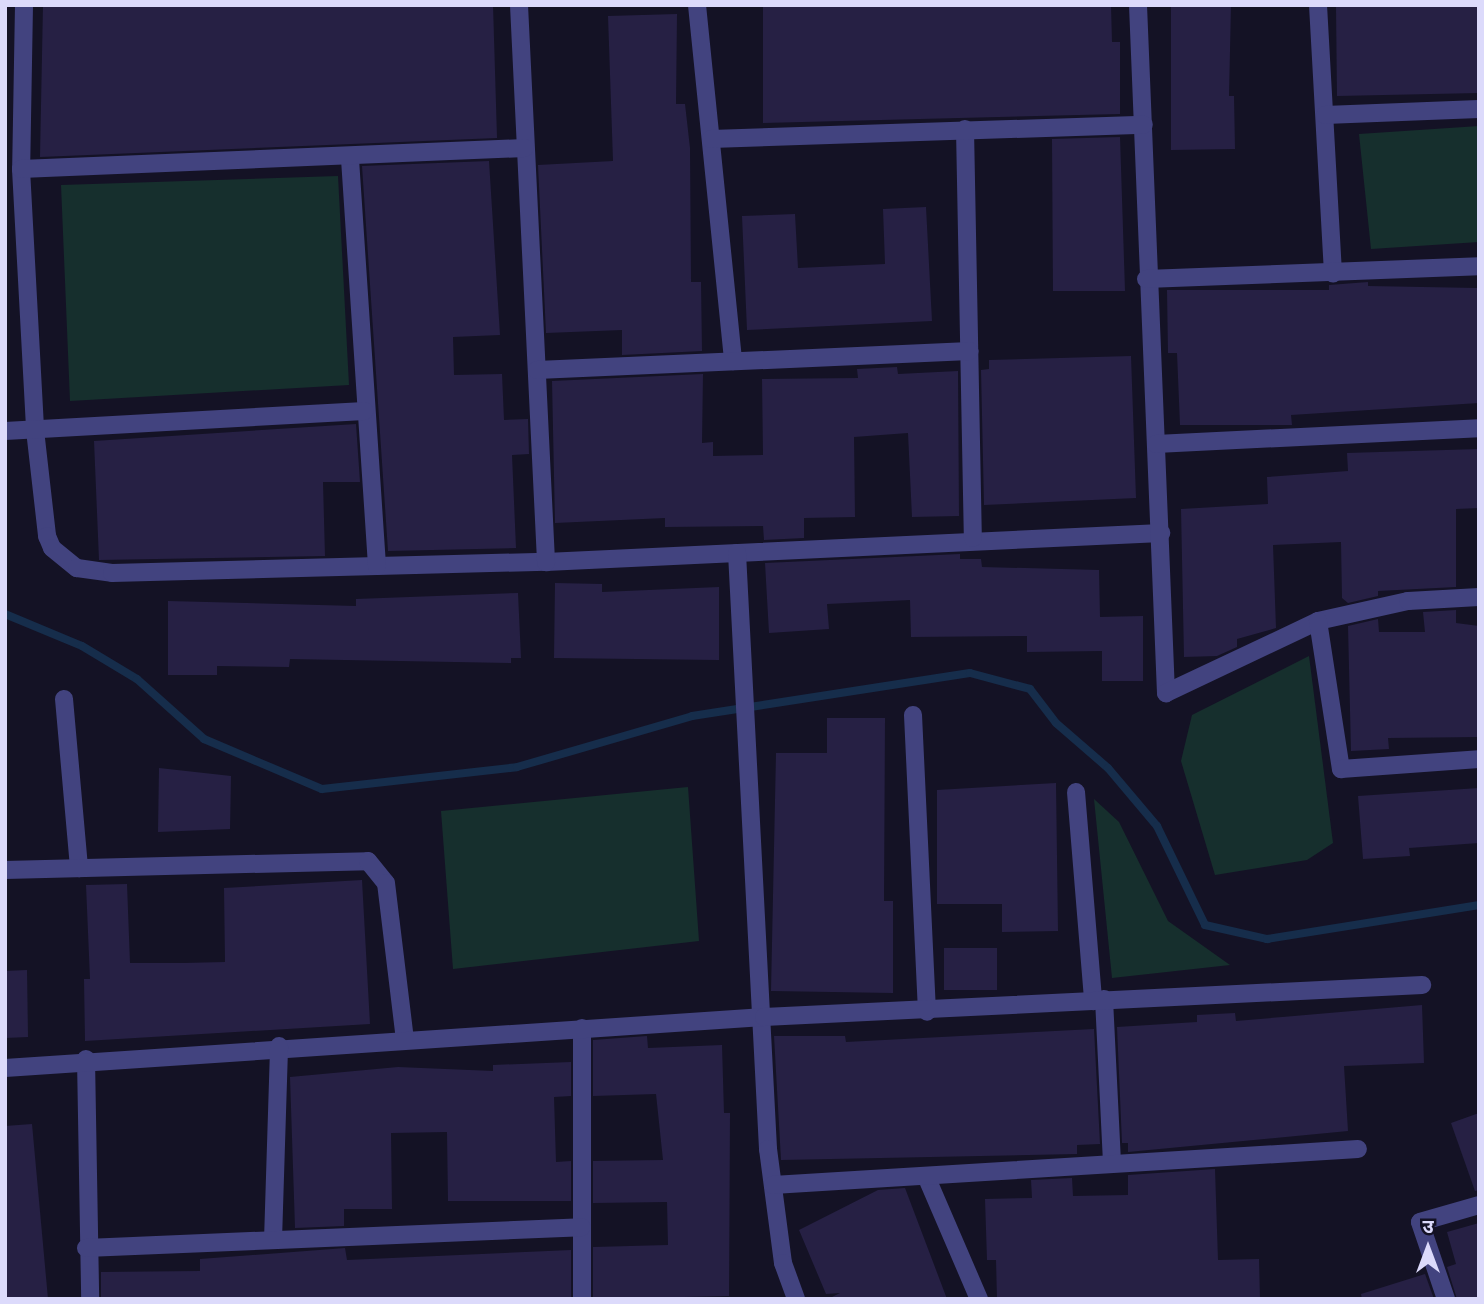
<!DOCTYPE html>
<meta charset="utf-8">
<style>
body{margin:0}
#map{position:relative;width:1484px;height:1304px;overflow:hidden;background:#141225;font-family:"DM Sans","Noto Sans Devanagari",sans-serif}
div>[style]{position:absolute}
[style*='--x']{left:calc(var(--x)*1px);top:calc(var(--y)*1px);width:calc(var(--w)*1px);rotate:calc(var(--a)*1deg)}
.green>*{inset:0;background:#162f2d}
.stream>*{height:8px;margin:-4px;padding:0 4px;transform-origin:4px;border-radius:4px;background:#162d4b}
.building>*{inset:0;background:#262044}
.minor>*{height:18px;margin:-9px;padding:0 9px;transform-origin:9px;border-radius:9px;background:#42437f}
span{translate:-50% -50%;white-space:nowrap;text-align:center;line-height:1.15;-webkit-text-stroke:5px #141225;paint-order:stroke}
.frame{position:absolute;inset:0;border:7px solid #dcdafb;pointer-events:none}
.north{position:absolute;left:1393px;top:1213px;width:70px;height:70px;-webkit-text-stroke:5px #141225;paint-order:stroke;rotate:0deg;font-size:19px;font-weight:700;line-height:28px;text-align:center;color:#dcdafb}
.north::after{content:'';display:block;margin:auto;width:24px;height:32px;background:#dcdafb;clip-path:polygon(50% 0,100% 100%,50% 72%,0 100%)}
</style>
<div id="map">
<div class="green">
<i style="clip-path:polygon(1479px 126px,1479px 242px,1371px 249px,1359px 134px)"></i>
<i style="clip-path:polygon(338px 176px,349px 385px,70px 401px,61px 185px)"></i>
<i style="clip-path:polygon(1309px 656px,1333px 843px,1307px 860px,1215px 875px,1181px 761px,1192px 715px)"></i>
<i style="clip-path:polygon(688px 787px,699px 941px,453px 969px,441px 811px)"></i>
<i style="clip-path:polygon(1094px 799px,1119px 822px,1168px 921px,1230px 965px,1112px 978px)"></i>
</div>
<div class="stream">
<i style="--x:5;--y:614;--w:83;--a:22.6"></i>
<i style="--x:82;--y:646;--w:64;--a:31"></i>
<i style="--x:137;--y:679;--w:90;--a:41.8"></i>
<i style="--x:204;--y:739;--w:128;--a:23"></i>
<i style="--x:322;--y:789;--w:196;--a:-6.4"></i>
<i style="--x:517;--y:767;--w:182;--a:-16.2"></i>
<i style="--x:692;--y:716;--w:281;--a:-8.8"></i>
<i style="--x:970;--y:673;--w:62;--a:14.9"></i>
<i style="--x:1030;--y:689;--w:43;--a:52.6"></i>
<i style="--x:1056;--y:723;--w:69;--a:40.9"></i>
<i style="--x:1108;--y:768;--w:76;--a:49.8"></i>
<i style="--x:1157;--y:826;--w:110;--a:64.1"></i>
<i style="--x:1205;--y:925;--w:64;--a:12.7"></i>
<i style="--x:1267;--y:939;--w:215;--a:-9.1"></i>
</div>
<div class="building">
<i style="clip-path:polygon(43px 5px,493px 5px,497px 138px,40px 157px)"></i>
<i style="clip-path:polygon(763px 5px,1111px 5px,1112px 42px,1120px 42px,1120px 114px,763px 123px)"></i>
<i style="clip-path:polygon(1171px 5px,1231px 5px,1229px 96px,1234px 96px,1235px 149px,1171px 150px)"></i>
<i style="clip-path:polygon(1336px 5px,1479px 5px,1479px 93px,1337px 96px)"></i>
<i style="clip-path:polygon(677px 14px,676px 104px,685px 104px,690px 148px,691px 282px,701px 282px,702px 351px,622px 355px,622px 330px,546px 333px,538px 165px,613px 161px,608px 16px)"></i>
<i style="clip-path:polygon(1120px 137px,1125px 291px,1053px 291px,1052px 139px)"></i>
<i style="clip-path:polygon(489px 161px,500px 335px,453px 337px,454px 375px,502px 374px,504px 420px,528px 419px,529px 454px,512px 455px,516px 548px,388px 551px,362px 166px)"></i>
<i style="clip-path:polygon(926px 207px,932px 321px,747px 330px,742px 216px,795px 214px,798px 268px,885px 264px,883px 209px)"></i>
<i style="clip-path:polygon(1368px 282px,1368px 286px,1477px 288px,1479px 403px,1291px 415px,1292px 425px,1180px 425px,1177px 353px,1168px 353px,1167px 290px,1329px 290px,1329px 285px)"></i>
<i style="clip-path:polygon(1131px 356px,1136px 498px,984px 505px,981px 370px,989px 369px,989px 360px)"></i>
<i style="clip-path:polygon(897px 367px,898px 374px,958px 371px,959px 516px,912px 517px,908px 433px,854px 437px,855px 517px,804px 518px,804px 538px,764px 540px,763px 526px,665px 527px,665px 518px,555px 523px,552px 381px,703px 374px,702px 443px,713px 442px,713px 456px,763px 455px,762px 379px,858px 378px,857px 369px)"></i>
<i style="clip-path:polygon(356px 424px,360px 482px,323px 482px,325px 556px,99px 560px,94px 441px)"></i>
<i style="clip-path:polygon(1479px 449px,1479px 508px,1456px 509px,1456px 587px,1378px 591px,1378px 596px,1348px 603px,1342px 598px,1341px 542px,1273px 545px,1276px 628px,1237px 639px,1237px 647px,1217px 656px,1184px 657px,1181px 509px,1268px 504px,1267px 477px,1348px 471px,1347px 453px)"></i>
<i style="clip-path:polygon(960px 554px,960px 559px,981px 559px,982px 567px,1099px 570px,1100px 617px,1143px 616px,1143px 681px,1102px 681px,1102px 651px,1027px 652px,1027px 636px,911px 637px,910px 600px,827px 604px,829px 629px,769px 633px,765px 563px)"></i>
<i style="clip-path:polygon(555px 583px,602px 584px,602px 592px,719px 587px,719px 660px,554px 658px)"></i>
<i style="clip-path:polygon(518px 593px,521px 658px,511px 658px,511px 663px,290px 659px,289px 667px,217px 666px,217px 675px,168px 675px,168px 601px,356px 606px,356px 599px)"></i>
<i style="clip-path:polygon(1456px 610px,1456px 623px,1479px 626px,1479px 737px,1388px 738px,1389px 749px,1351px 751px,1348px 626px,1378px 619px,1379px 632px,1425px 632px,1423px 612px)"></i>
<i style="clip-path:polygon(827px 718px,885px 718px,884px 901px,893px 901px,893px 993px,771px 991px,776px 753px,827px 753px)"></i>
<i style="clip-path:polygon(159px 768px,231px 776px,230px 829px,158px 832px)"></i>
<i style="clip-path:polygon(1056px 783px,1058px 931px,1002px 932px,1002px 904px,937px 904px,937px 790px)"></i>
<i style="clip-path:polygon(1479px 788px,1479px 843px,1409px 848px,1410px 856px,1363px 859px,1358px 796px)"></i>
<i style="clip-path:polygon(362px 880px,370px 1024px,85px 1041px,84px 979px,90px 979px,86px 885px,127px 884px,130px 963px,184px 963px,225px 962px,224px 888px)"></i>
<i style="clip-path:polygon(944px 948px,997px 948px,997px 990px,944px 990px)"></i>
<i style="clip-path:polygon(27px 970px,28px 1037px,5px 1038px,5px 971px)"></i>
<i style="clip-path:polygon(1422px 1005px,1424px 1063px,1344px 1066px,1348px 1131px,1128px 1152px,1128px 1143px,1122px 1143px,1117px 1027px,1197px 1022px,1197px 1015px,1235px 1013px,1236px 1021px)"></i>
<i style="clip-path:polygon(1094px 1029px,1100px 1144px,1077px 1145px,1077px 1154px,781px 1160px,774px 1036px,845px 1036px,846px 1042px)"></i>
<i style="clip-path:polygon(647px 1036px,648px 1048px,722px 1045px,724px 1113px,730px 1113px,729px 1296px,593px 1299px,593px 1247px,668px 1245px,667px 1202px,593px 1203px,593px 1161px,663px 1160px,656px 1094px,593px 1096px,593px 1040px)"></i>
<i style="clip-path:polygon(571px 1062px,571px 1096px,554px 1097px,556px 1162px,571px 1161px,571px 1201px,448px 1201px,447px 1132px,391px 1133px,392px 1209px,344px 1209px,344px 1226px,295px 1228px,290px 1077px,398px 1067px,493px 1071px,493px 1065px)"></i>
<i style="clip-path:polygon(1479px 1113px,1479px 1190px,1475px 1191px,1451px 1123px)"></i>
<i style="clip-path:polygon(32px 1124px,48px 1299px,5px 1299px,5px 1126px)"></i>
<i style="clip-path:polygon(1215px 1169px,1218px 1260px,1259px 1259px,1260px 1299px,997px 1299px,996px 1260px,987px 1260px,985px 1199px,1032px 1198px,1031px 1180px,1072px 1178px,1073px 1196px,1128px 1195px,1128px 1175px)"></i>
<i style="clip-path:polygon(905px 1188px,947px 1299px,828px 1299px,840px 1293px,826px 1294px,799px 1230px,878px 1190px)"></i>
<i style="clip-path:polygon(1479px 1223px,1479px 1299px,1457px 1299px,1447px 1267px,1456px 1264px,1447px 1232px)"></i>
<i style="clip-path:polygon(345px 1248px,347px 1260px,571px 1250px,571px 1299px,101px 1299px,101px 1272px,200px 1271px,200px 1259px)"></i>
<i style="clip-path:polygon(1425px 1274px,1434px 1299px,1362px 1299px,1361px 1294px)"></i>
</div>
<div class="minor">
<i style="--x:24;--y:5;--w:164;--a:91"></i>
<i style="--x:21;--y:169;--w:261;--a:86.9"></i>
<i style="--x:35;--y:430;--w:107;--a:83.5"></i>
<i style="--x:47;--y:536;--w:13;--a:67"></i>
<i style="--x:52;--y:548;--w:32;--a:39"></i>
<i style="--x:77;--y:568;--w:35;--a:8"></i>
<i style="--x:112;--y:573;--w:434;--a:-1.5"></i>
<i style="--x:546;--y:562;--w:616;--a:-2.7"></i>
<i style="--x:519;--y:5;--w:558;--a:87.22"></i>
<i style="--x:697;--y:5;--w:358;--a:84.2"></i>
<i style="--x:1138;--y:5;--w:689;--a:87.67"></i>
<i style="--x:1166;--y:693;--w:168;--a:-25.3"></i>
<i style="--x:1318;--y:621;--w:92;--a:-12.5"></i>
<i style="--x:1408;--y:601;--w:71;--a:-3.2"></i>
<i style="--x:1318;--y:5;--w:269;--a:86.8"></i>
<i style="--x:1325;--y:115;--w:154;--a:-2.2"></i>
<i style="--x:965;--y:129;--w:409;--a:88.9"></i>
<i style="--x:711;--y:139;--w:433;--a:-1.9"></i>
<i style="--x:350;--y:159;--w:408;--a:86.2"></i>
<i style="--x:21;--y:169;--w:504;--a:-2.39"></i>
<i style="--x:1146;--y:279;--w:333;--a:-2.2"></i>
<i style="--x:537;--y:370;--w:433;--a:-2.5"></i>
<i style="--x:5;--y:431;--w:360;--a:-3.2"></i>
<i style="--x:1156;--y:444;--w:323;--a:-2.8"></i>
<i style="--x:737;--y:553;--w:597;--a:87.02"></i>
<i style="--x:768;--y:1149;--w:115;--a:82.5"></i>
<i style="--x:783;--y:1263;--w:38;--a:70"></i>
<i style="--x:1318;--y:621;--w:150;--a:81.2"></i>
<i style="--x:1341;--y:769;--w:138;--a:-4.1"></i>
<i style="--x:64;--y:699;--w:170;--a:84.9"></i>
<i style="--x:913;--y:715;--w:297;--a:87.3"></i>
<i style="--x:1076;--y:792;--w:210;--a:85.3"></i>
<i style="--x:5;--y:870;--w:363;--a:-1.4"></i>
<i style="--x:368;--y:861;--w:28;--a:51"></i>
<i style="--x:386;--y:883;--w:157;--a:83.1"></i>
<i style="--x:1104;--y:999;--w:162;--a:87.2"></i>
<i style="--x:582;--y:1028;--w:271;--a:90"></i>
<i style="--x:86;--y:1059;--w:240;--a:89"></i>
<i style="--x:5;--y:1068;--w:761;--a:-3.84"></i>
<i style="--x:764;--y:1017;--w:659;--a:-2.78"></i>
<i style="--x:926;--y:1176;--w:134;--a:66.7"></i>
<i style="--x:773;--y:1185;--w:586;--a:-3.52"></i>
<i style="--x:273;--y:1240;--w:194;--a:-88.2"></i>
<i style="--x:86;--y:1248;--w:496;--a:-2.4"></i>
<i style="--x:1446;--y:1299;--w:81;--a:-108.7"></i>
<i style="--x:1420;--y:1222;--w:61;--a:-16.1"></i>
</div>
<div class="frame"></div>
<div class="north">उ</div>
</div>
